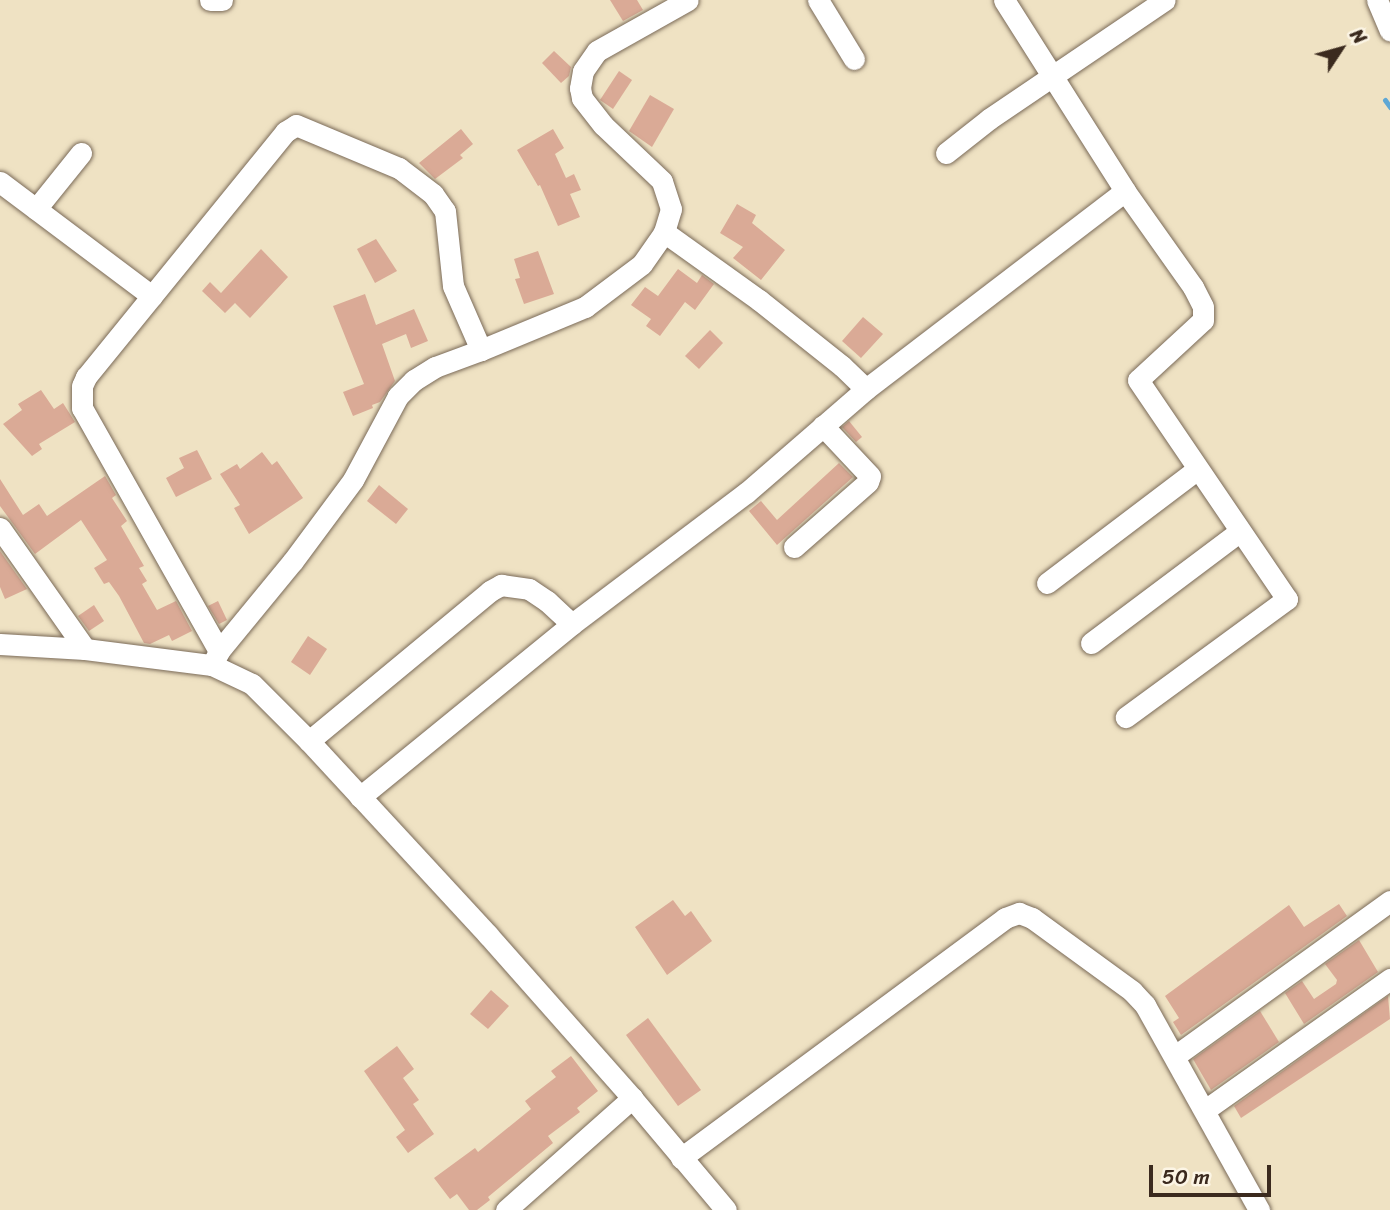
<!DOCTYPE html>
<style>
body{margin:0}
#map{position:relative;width:1390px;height:1210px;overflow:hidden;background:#efe2c3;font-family:Sriracha,sans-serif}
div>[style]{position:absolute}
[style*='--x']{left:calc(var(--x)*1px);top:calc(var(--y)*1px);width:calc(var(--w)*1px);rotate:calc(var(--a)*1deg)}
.stream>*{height:5px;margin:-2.5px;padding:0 2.5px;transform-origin:2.5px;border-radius:2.5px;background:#5ea7d5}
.building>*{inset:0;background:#daaa96}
.roads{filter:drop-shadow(0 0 2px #7a6a58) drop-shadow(0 0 2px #7a6a58)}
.minor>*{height:21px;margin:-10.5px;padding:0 10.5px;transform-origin:10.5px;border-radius:10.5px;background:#fff}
span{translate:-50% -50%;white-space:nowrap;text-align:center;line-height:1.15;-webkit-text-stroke:7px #fcf5e5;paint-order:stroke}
.north{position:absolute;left:1306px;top:14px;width:70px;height:70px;-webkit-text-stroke:5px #fcf5e5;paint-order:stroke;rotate:54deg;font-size:19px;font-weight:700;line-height:28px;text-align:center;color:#3b2a1e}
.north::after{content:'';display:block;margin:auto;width:24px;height:32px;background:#3b2a1e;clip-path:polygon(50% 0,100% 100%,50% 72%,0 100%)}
.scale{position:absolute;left:1149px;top:1165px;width:122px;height:32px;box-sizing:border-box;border:4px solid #3b2a1e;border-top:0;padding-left:9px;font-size:21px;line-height:24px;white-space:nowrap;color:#3b2a1e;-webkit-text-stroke:5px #fcf5e5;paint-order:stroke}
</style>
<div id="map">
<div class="stream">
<i style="--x:1385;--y:100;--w:9;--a:54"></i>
</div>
<div class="building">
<i style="clip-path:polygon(610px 0,637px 0,643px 10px,623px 21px)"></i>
<i style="clip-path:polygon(554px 51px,571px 67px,569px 76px,561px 83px,542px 63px)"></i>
<i style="clip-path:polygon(619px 71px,632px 80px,613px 109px,600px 100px)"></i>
<i style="clip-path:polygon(650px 95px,674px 109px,652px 147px,629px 131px)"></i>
<i style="clip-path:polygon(461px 129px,473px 144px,460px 155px,463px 158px,435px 179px,419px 163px)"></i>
<i style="clip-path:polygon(553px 129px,564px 148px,555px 154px,566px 178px,574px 174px,581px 190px,570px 194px,580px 217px,558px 226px,540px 185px,538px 186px,517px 150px)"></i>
<i style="clip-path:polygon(737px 204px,756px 215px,752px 223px,785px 250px,761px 280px,733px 258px,743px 247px,720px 233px)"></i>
<i style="clip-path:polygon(376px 239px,397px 271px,375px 283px,357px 249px)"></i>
<i style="clip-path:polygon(261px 249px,288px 277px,250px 318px,235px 303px,225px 313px,202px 291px,210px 282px,221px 293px)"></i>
<i style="clip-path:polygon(538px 251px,554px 294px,524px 304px,515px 279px,520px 278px,514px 259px)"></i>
<i style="clip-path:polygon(678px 269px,697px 283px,702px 275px,714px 284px,695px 310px,685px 302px,660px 336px,646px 326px,651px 319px,631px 305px,645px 287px,658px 296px)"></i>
<i style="clip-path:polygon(365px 294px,376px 325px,414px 309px,428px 341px,411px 348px,406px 334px,382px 344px,395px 381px,380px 402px,372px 405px,373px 408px,353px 416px,343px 392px,364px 384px,333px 306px)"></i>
<i style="clip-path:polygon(863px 317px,883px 334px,861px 358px,842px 341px)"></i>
<i style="clip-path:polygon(710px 330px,723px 343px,699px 369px,685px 356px)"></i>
<i style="clip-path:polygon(41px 390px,54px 409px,63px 403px,75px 422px,39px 444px,42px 449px,32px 456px,3px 424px,22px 410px,18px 404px)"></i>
<i style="clip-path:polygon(849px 421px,862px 437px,856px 442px,842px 427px)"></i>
<i style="clip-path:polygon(197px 450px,212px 479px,176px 497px,166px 478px,184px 468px,179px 458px)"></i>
<i style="clip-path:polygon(262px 452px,272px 465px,277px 461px,303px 498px,249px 534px,234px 508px,240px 505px,220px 474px,237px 464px,240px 469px)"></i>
<i style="clip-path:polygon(839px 463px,853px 477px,777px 545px,749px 511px,761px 501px,777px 520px)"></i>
<i style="clip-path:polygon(105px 476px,116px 495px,112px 498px,127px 521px,121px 526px,144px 566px,139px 568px,147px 581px,142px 584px,157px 610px,176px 601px,192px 631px,172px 641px,169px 635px,150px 644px,144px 643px,119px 596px,109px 582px,104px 584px,94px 568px,107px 560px,81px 520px,35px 554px,0 506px,0 479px,23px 515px,39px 504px,47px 516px)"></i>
<i style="clip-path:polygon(379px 485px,408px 509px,396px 524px,367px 501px)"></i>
<i style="clip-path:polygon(0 551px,27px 589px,5px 599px,0 587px)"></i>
<i style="clip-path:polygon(218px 601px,227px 620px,219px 624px,208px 606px)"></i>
<i style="clip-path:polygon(94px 605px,104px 621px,89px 631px,78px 616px)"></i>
<i style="clip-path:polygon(308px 636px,327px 649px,310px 675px,291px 662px)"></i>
<i style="clip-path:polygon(673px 900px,685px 916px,691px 911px,712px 941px,667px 975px,635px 927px)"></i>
<i style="clip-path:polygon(1339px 904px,1347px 916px,1181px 1035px,1173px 1022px,1179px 1018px,1165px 996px,1289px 905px,1304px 927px)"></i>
<i style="clip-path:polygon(1359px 940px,1378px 972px,1304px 1024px,1285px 993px,1302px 981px,1314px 999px,1336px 984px,1337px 980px,1325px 964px)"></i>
<i style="clip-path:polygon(491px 990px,509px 1006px,488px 1029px,470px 1014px)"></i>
<i style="clip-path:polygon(1388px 996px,1390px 1019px,1241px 1118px,1234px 1106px)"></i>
<i style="clip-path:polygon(1260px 1011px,1279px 1042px,1211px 1090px,1193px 1059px)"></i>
<i style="clip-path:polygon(648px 1018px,701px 1090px,678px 1106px,626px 1035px)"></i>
<i style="clip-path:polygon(397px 1046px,414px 1069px,403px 1078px,419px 1100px,413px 1104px,434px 1134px,408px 1153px,396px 1137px,405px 1130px,364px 1071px)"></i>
<i style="clip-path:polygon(571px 1056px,598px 1091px,577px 1108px,580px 1112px,548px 1136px,553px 1143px,488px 1197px,490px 1200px,477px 1210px,469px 1210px,457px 1194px,450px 1199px,434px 1178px,475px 1148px,478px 1152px,531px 1109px,525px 1101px,556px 1077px,551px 1071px)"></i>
</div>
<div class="roads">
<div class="minor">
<i style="--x:210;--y:0;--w:12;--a:0"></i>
<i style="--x:818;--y:0;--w:69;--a:58.6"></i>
<i style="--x:1004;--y:0;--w:226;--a:57.6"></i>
<i style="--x:1125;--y:191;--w:118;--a:54.7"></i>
<i style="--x:1193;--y:287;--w:22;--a:63"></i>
<i style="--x:1203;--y:307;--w:13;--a:90"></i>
<i style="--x:1203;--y:320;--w:88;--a:137.3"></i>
<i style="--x:1138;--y:380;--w:265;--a:55.8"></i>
<i style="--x:1287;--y:599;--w:200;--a:143.8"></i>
<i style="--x:1377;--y:0;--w:33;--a:67"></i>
<i style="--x:946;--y:153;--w:55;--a:-38.3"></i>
<i style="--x:989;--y:119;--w:212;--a:-34.1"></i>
<i style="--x:0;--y:182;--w:190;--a:36.9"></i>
<i style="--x:36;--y:209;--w:72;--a:-51.2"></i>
<i style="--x:664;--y:232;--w:117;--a:35.6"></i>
<i style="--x:759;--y:300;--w:106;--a:38.5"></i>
<i style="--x:842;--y:366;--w:33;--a:44"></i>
<i style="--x:481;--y:350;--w:113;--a:-22.5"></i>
<i style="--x:585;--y:307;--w:71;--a:-37"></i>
<i style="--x:642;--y:264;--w:39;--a:-55"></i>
<i style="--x:664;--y:232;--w:24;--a:-73"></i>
<i style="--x:671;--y:209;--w:29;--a:-108"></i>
<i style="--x:662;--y:181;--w:81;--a:-136.5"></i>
<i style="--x:603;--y:125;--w:34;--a:-128"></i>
<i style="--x:582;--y:98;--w:10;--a:-101"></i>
<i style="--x:580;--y:88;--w:17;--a:-80"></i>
<i style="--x:583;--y:71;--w:24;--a:-55"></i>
<i style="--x:597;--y:51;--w:104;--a:-29.3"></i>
<i style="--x:0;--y:528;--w:148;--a:54.9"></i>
<i style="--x:794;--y:547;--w:98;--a:-41.3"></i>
<i style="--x:868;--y:482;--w:6;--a:-72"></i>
<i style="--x:870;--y:476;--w:69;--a:-133.2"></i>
<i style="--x:1047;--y:583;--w:189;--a:-37.1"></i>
<i style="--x:1091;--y:643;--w:186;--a:-36.9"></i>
<i style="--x:0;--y:644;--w:85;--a:3.4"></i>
<i style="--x:85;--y:649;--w:128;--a:7.2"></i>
<i style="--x:212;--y:665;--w:44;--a:25.4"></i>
<i style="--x:252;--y:684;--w:81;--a:45"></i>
<i style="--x:309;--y:741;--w:264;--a:47.3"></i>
<i style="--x:488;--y:935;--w:217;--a:48.5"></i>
<i style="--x:632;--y:1098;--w:146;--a:50"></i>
<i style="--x:212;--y:665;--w:16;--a:-63"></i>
<i style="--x:219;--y:651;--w:279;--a:-119.4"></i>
<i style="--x:82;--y:408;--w:22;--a:-90"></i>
<i style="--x:82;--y:386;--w:10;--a:-66"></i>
<i style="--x:86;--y:377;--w:316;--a:-50.9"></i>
<i style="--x:285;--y:132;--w:13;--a:-32"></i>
<i style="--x:296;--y:125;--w:112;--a:22.7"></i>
<i style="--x:399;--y:168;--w:43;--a:37.4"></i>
<i style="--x:433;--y:194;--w:21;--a:55"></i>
<i style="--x:445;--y:211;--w:75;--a:83.9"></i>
<i style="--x:453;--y:286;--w:70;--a:66.4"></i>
<i style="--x:481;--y:350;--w:49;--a:159.7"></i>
<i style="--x:435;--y:367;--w:25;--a:148"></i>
<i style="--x:414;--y:380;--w:23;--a:135"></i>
<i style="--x:398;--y:396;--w:95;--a:118.2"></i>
<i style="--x:353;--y:480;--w:102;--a:126.6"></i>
<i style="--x:292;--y:562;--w:115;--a:129.4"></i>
<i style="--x:309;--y:741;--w:235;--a:-39.6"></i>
<i style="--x:490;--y:591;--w:13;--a:-29"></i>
<i style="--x:501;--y:585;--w:28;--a:8"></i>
<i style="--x:529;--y:589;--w:22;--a:34"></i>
<i style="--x:547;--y:601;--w:34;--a:43"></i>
<i style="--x:360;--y:797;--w:274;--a:-39.2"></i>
<i style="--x:572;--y:624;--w:218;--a:-37"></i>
<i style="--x:746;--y:493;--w:159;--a:-40.9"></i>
<i style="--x:866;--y:389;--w:326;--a:-37.4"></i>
<i style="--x:1175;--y:1056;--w:265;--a:-35.8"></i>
<i style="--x:1205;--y:1110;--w:227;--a:-35.3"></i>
<i style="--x:681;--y:1158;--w:403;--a:-36.5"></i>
<i style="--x:1005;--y:918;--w:15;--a:-20"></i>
<i style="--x:1019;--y:913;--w:14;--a:21"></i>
<i style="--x:1032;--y:918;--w:124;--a:36.1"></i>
<i style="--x:1132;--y:991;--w:19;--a:47"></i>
<i style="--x:1145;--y:1005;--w:235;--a:60.9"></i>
<i style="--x:506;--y:1210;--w:169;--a:-41.6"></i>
</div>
</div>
<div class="north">N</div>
<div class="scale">50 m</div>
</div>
